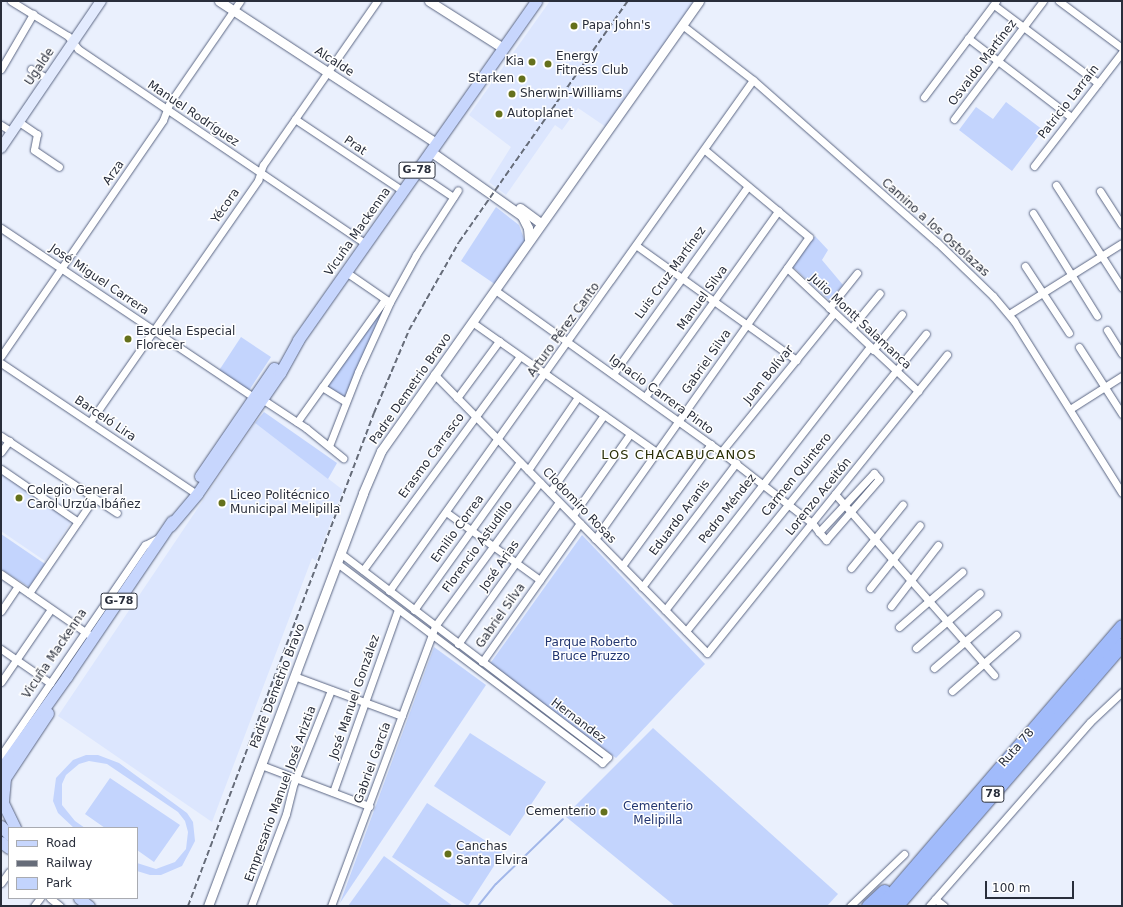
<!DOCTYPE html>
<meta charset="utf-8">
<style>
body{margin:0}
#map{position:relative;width:1123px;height:907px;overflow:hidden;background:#eaf0fd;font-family:"DejaVu Sans",sans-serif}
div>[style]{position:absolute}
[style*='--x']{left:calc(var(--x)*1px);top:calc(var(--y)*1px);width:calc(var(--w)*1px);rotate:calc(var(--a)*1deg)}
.built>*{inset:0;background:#dce6fe}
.green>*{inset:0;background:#c3d4fd}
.stream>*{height:2px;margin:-1px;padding:0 1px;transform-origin:1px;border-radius:1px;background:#a2b7e9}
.roads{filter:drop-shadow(0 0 1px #5b6683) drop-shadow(0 0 1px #5b6683)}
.minor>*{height:7px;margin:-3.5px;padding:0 3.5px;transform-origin:3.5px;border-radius:3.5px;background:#fff}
.tertiary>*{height:9px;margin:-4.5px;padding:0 4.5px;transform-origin:4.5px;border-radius:4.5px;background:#fff}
.secondary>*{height:10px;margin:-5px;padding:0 5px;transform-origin:5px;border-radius:5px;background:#e3ebfe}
.primary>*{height:11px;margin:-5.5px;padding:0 5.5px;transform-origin:5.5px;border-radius:5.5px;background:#c7d6fd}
.motorway>*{height:13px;margin:-6.5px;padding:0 6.5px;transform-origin:6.5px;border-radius:6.5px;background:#a1bbfb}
.rail>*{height:2px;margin-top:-1px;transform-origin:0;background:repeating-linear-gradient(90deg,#666c79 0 6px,transparent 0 9px)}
.dots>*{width:11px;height:11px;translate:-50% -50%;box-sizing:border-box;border:2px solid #fff;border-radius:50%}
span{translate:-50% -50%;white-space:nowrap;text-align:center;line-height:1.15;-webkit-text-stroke:3px #fff;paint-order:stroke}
.shield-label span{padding:1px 3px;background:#fff;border:1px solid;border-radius:3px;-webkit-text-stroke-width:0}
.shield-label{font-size:11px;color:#292e3b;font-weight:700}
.poi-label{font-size:12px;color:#292e3b}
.left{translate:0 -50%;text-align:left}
.right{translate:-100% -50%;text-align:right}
.street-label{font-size:12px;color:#292e3b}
.park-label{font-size:12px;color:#223671}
.neighbourhood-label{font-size:13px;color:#292f06;letter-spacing:1px}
.frame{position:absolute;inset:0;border:2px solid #292e3b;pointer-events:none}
.legend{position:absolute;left:8px;top:827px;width:130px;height:72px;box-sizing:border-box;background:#fff;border:1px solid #a9abb1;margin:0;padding:5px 7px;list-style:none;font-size:12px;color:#292e3b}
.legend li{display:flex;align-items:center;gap:8px;height:20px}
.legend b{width:20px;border:1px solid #a9abb1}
.scale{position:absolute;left:985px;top:881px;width:89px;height:18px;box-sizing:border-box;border:2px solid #292e3b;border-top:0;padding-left:5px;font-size:12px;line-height:14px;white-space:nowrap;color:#292e3b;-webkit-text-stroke:3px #fff;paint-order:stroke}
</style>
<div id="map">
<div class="built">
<i style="clip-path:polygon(550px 1px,694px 1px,606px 127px,578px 108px,562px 130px,555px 125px,506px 195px,489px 182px,511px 147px,469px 115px)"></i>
<i style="clip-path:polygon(255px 423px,343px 490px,316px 561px,312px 558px,212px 822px,58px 716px)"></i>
<i style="clip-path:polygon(1px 474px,71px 522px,45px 561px,1px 531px)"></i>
</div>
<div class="green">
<i style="clip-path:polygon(1006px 102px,1043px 130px,1012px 171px,959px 130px,976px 107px,993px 119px)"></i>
<i style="clip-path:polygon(496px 207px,519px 225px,526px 244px,499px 287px,461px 261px)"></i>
<i style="clip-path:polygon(815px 236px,828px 250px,822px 260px,843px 285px,829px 300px,793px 267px)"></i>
<i style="clip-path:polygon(377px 312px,381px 314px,344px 398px,326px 386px)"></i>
<i style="clip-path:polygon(241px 337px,271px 357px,248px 392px,218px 372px)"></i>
<i style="clip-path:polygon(264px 412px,337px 463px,328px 479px,255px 423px)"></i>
<i style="clip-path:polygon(1px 534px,45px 564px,29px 587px,1px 569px)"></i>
<i style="clip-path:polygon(582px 535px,705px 664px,616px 758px,489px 665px)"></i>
<i style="clip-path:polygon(434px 647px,486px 685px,340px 903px)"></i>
<i style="clip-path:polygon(653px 728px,838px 894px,827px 906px,675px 906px,565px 816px)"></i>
<i style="clip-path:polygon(470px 733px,546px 782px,510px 836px,434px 786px)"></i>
<i style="clip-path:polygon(86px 755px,98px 755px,119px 763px,187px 813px,193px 822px,195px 841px,182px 866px,161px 875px,150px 875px,137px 871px,137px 863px,156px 869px,175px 862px,186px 849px,188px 832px,185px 821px,178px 812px,107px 764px,89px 761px,79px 764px,66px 775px,62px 784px,62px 805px,75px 821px,85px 828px,74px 828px,58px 813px,53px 801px,56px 778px,73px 760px)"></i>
<i style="clip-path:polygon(110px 778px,180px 825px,154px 862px,137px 850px,137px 828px,105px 828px,85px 814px)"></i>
<i style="clip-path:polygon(427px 803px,503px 852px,468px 906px,392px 857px)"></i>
<i style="clip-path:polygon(384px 856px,453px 906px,348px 906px)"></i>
</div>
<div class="stream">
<i style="--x:478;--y:906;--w:28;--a:-51"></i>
<i style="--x:496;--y:884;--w:93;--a:-44.1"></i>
</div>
<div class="roads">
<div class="minor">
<i style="--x:11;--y:1;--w:67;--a:31.6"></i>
<i style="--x:68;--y:36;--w:16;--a:52"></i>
<i style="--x:78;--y:49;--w:348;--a:34.1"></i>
<i style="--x:1059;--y:1;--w:79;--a:36.7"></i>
<i style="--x:994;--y:5;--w:130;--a:36.9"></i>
<i style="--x:682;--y:25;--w:90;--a:37.8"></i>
<i style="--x:753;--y:80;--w:245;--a:41.4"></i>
<i style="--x:937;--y:242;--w:78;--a:44"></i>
<i style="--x:993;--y:296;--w:33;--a:50"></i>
<i style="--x:1014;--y:321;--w:203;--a:57.9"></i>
<i style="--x:968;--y:38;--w:130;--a:37.5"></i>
<i style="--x:1;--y:69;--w:64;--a:-59.8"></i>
<i style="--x:31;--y:69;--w:20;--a:30"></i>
<i style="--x:924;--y:97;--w:120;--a:-53.1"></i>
<i style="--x:295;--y:119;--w:130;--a:33.7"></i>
<i style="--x:954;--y:119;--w:148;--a:-53"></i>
<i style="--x:19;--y:122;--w:22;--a:34"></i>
<i style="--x:37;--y:134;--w:16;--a:101"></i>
<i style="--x:34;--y:150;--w:30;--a:34"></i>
<i style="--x:1;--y:125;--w:13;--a:32"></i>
<i style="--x:1034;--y:166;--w:144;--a:-52.3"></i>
<i style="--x:416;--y:172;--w:45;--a:34"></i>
<i style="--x:1056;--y:185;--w:122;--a:57.3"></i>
<i style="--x:1100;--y:191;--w:40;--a:57.1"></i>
<i style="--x:1033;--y:213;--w:121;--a:58.1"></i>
<i style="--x:1;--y:228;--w:303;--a:33.8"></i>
<i style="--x:253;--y:397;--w:9;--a:13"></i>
<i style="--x:262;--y:399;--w:53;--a:33.4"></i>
<i style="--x:306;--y:428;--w:48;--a:39"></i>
<i style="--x:637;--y:246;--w:196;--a:35.6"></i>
<i style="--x:1025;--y:266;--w:80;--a:56.7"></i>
<i style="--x:787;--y:268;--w:180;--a:43.2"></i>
<i style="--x:346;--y:272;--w:51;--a:34.6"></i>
<i style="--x:495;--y:290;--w:278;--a:35.6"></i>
<i style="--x:721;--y:452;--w:115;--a:38"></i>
<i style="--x:812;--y:523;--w:11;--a:52"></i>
<i style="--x:819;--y:532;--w:11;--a:49"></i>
<i style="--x:826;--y:540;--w:81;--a:-49"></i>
<i style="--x:879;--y:479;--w:8;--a:-130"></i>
<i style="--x:874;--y:473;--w:81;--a:133"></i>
<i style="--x:829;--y:308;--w:45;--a:-51.3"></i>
<i style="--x:1009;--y:314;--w:133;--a:-32.1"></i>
<i style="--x:472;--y:322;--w:225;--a:35.2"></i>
<i style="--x:851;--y:328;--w:45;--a:-50.4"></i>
<i style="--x:1107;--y:330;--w:28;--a:58"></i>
<i style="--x:1079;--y:347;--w:80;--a:57.3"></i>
<i style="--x:873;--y:350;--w:46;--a:-51.1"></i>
<i style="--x:1;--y:356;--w:286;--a:-55.5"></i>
<i style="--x:163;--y:120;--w:17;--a:-69"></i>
<i style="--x:169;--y:104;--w:125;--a:-55.4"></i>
<i style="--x:1;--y:363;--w:236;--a:33.8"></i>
<i style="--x:434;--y:374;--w:390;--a:45.6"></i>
<i style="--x:707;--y:653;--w:383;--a:-51.2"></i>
<i style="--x:613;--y:374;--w:231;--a:-54.3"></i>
<i style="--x:322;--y:387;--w:28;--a:32"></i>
<i style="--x:645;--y:397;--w:229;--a:-54.4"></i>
<i style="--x:457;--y:398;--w:71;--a:-53.6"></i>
<i style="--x:1070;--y:409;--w:62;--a:-32.4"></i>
<i style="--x:90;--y:422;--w:295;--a:-55.2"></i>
<i style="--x:258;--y:180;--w:16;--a:-72"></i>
<i style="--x:263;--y:165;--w:200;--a:-55.2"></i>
<i style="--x:297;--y:422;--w:151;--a:-54.4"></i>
<i style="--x:1;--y:436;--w:139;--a:33.6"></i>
<i style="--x:329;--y:446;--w:79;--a:-68.6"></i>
<i style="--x:358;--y:372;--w:77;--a:-65.4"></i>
<i style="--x:390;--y:302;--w:54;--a:-61"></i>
<i style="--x:416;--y:255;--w:77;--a:-57.1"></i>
<i style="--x:1;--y:452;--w:14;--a:-54"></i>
<i style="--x:721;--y:452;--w:179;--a:-50.9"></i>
<i style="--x:1;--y:469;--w:93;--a:34.5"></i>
<i style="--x:528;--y:470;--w:88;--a:-55.6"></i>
<i style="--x:550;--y:492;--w:94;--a:-55"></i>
<i style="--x:835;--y:494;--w:241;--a:48.7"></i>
<i style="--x:446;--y:512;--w:116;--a:35.9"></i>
<i style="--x:573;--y:515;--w:99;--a:-54.9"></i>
<i style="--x:595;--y:539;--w:370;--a:-54.7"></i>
<i style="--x:809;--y:237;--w:136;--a:-140.1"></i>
<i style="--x:337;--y:563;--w:332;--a:37"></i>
<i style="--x:602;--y:763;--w:8;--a:-45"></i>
<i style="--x:608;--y:757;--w:337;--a:-142.7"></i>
<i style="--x:622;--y:566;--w:151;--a:-53.9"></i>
<i style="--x:851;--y:568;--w:82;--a:-50.9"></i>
<i style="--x:363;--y:570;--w:265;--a:-53.7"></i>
<i style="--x:1;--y:574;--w:106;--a:34.6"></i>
<i style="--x:642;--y:587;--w:156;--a:-52.8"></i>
<i style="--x:870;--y:588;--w:80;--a:-51.6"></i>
<i style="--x:389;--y:591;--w:627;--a:-54.54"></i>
<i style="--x:29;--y:593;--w:115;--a:-55.6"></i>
<i style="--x:891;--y:606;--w:77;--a:-52.4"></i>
<i style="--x:414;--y:610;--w:182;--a:-54.4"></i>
<i style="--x:665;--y:610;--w:333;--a:-52.1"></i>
<i style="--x:1;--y:611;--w:30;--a:-56"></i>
<i style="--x:899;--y:627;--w:84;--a:-41.1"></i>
<i style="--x:686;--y:631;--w:382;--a:-51.1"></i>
<i style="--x:458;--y:644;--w:174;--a:-54.6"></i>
<i style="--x:916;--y:648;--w:84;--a:-40.7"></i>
<i style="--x:1;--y:649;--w:60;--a:34.8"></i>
<i style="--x:482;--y:662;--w:170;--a:-54.8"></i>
<i style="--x:934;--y:668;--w:83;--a:-40.6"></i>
<i style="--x:294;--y:676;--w:115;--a:20.3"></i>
<i style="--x:1;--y:682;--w:88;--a:-55.6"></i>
<i style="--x:952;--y:691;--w:85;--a:-41.2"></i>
<i style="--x:1;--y:755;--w:255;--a:-55.6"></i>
<i style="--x:145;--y:545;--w:17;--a:-28"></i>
<i style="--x:261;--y:765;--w:116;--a:20.8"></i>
<i style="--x:333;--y:792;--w:194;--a:-70.4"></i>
<i style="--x:1;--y:883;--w:14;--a:-54"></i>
<i style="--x:50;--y:898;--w:13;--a:39"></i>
<i style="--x:935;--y:899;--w:11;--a:38"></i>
<i style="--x:34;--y:906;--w:10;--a:-53"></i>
<i style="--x:251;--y:906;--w:98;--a:-69.2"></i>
<i style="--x:286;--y:814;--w:32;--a:-76"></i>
<i style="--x:294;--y:783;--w:100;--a:-68.3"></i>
<i style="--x:331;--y:906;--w:299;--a:-69.6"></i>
<i style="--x:435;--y:626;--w:178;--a:-53.9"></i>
<i style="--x:850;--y:906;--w:75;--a:-43.9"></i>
<i style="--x:929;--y:906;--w:244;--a:-48.8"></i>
<i style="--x:1090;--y:722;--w:44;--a:-43.2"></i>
</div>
<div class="tertiary">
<i style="--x:219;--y:1;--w:259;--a:33.2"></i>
<i style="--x:429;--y:1;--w:88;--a:32.4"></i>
<i style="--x:430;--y:151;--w:113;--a:35.2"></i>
<i style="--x:522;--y:216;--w:13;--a:63"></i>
<i style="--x:528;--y:228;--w:11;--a:85"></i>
<i style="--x:520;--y:208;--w:26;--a:36"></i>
<i style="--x:208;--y:906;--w:441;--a:-69.4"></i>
<i style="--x:363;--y:493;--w:46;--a:-66.8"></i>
<i style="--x:381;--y:451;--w:551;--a:-54.75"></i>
</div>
<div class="secondary">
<i style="--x:1;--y:148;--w:178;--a:-55.8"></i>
</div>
<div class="primary">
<i style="--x:200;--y:476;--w:131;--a:-55.6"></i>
<i style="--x:170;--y:526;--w:42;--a:-49.8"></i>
<i style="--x:197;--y:494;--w:147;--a:-55.6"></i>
<i style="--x:280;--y:373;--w:38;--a:-61"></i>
<i style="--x:298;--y:340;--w:414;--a:-54.9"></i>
<i style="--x:1;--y:769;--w:114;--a:-54.6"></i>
<i style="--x:67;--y:676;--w:187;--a:-55.9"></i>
<i style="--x:5;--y:778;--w:25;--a:95"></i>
<i style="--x:3;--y:803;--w:28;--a:64"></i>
<i style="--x:1;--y:784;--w:85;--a:-56.5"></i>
<i style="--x:1;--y:826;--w:12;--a:48"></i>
<i style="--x:1;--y:842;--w:10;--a:37"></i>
<i style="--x:79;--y:898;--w:13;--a:39"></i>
</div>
<div class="motorway">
<i style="--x:868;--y:906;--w:22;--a:-43"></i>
<i style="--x:881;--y:906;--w:369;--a:-49.3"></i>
<i style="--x:896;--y:906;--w:346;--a:-49.2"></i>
</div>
</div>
<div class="rail">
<i style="--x:188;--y:906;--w:527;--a:-69.33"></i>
<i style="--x:374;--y:413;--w:90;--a:-67.1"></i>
<i style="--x:409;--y:330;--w:101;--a:-60.4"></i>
<i style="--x:459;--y:242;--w:294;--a:-55"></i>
</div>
<div class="dots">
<i style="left:574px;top:26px;background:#65711c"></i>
<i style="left:532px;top:62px;background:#65711c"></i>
<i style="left:548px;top:64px;background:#65711c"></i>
<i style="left:522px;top:79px;background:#65711c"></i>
<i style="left:512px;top:94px;background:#65711c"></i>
<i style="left:499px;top:114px;background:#65711c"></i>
<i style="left:128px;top:339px;background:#65711c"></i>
<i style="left:19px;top:498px;background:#65711c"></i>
<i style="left:222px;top:503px;background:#65711c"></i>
<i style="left:604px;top:812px;background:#65711c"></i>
<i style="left:448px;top:854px;background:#65711c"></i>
</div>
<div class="shield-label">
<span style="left:417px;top:170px">G-78</span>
<span style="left:119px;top:601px">G-78</span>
<span style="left:993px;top:794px">78</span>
</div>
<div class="poi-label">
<span class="left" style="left:582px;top:26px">Papa John's</span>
<span class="left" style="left:556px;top:64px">Energy<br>Fitness Club</span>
<span class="right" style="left:524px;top:62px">Kia</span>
<span class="right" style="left:514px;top:79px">Starken</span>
<span class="left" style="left:520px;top:94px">Sherwin-Williams</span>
<span class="left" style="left:507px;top:114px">Autoplanet</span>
<span class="left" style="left:136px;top:339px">Escuela Especial<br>Florecer</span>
<span class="left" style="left:27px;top:498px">Colegio General<br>Carol Urzúa Ibáñez</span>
<span class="left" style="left:230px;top:503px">Liceo Politécnico<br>Municipal Melipilla</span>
<span class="right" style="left:596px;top:812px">Cementerio</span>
<span class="left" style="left:456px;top:854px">Canchas<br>Santa Elvira</span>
</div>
<div class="street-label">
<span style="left:334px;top:62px;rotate:33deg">Alcalde</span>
<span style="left:983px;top:63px;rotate:-53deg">Osvaldo Martínez</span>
<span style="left:40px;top:67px;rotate:-56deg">Ugalde</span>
<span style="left:1069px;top:102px;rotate:-52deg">Patricio Larraín</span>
<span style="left:193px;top:114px;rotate:34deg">Manuel Rodríguez</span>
<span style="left:355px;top:146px;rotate:34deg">Prat</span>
<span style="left:114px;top:173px;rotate:-55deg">Arza</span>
<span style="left:226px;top:206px;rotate:-55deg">Yécora</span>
<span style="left:935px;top:228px;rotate:42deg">Camino a los Ostolazas</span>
<span style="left:358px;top:232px;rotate:-55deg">Vicuña Mackenna</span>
<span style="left:671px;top:273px;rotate:-54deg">Luis Cruz Martínez</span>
<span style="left:99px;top:280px;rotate:34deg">José Miguel Carrera</span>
<span style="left:703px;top:298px;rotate:-54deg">Manuel Silva</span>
<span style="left:860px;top:322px;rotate:43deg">Julio Montt Salamanca</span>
<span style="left:564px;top:330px;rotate:-54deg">Arturo Pérez Canto</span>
<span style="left:707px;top:362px;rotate:-55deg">Gabriel Silva</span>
<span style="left:769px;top:375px;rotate:-51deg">Juan Bolívar</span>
<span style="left:411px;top:389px;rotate:-55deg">Padre Demetrio Bravo</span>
<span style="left:661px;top:395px;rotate:36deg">Ignacio Carrera Pinto</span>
<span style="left:105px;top:419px;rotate:34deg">Barceló Lira</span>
<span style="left:432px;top:456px;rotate:-54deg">Erasmo Carrasco</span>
<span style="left:797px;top:475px;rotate:-51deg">Carmen Quintero</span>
<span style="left:819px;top:497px;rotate:-51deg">Lorenzo Aceitón</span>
<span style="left:579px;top:506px;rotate:46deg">Clodomiro Rosas</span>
<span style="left:728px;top:509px;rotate:-52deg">Pedro Méndez</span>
<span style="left:680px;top:518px;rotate:-53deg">Eduardo Aranis</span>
<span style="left:458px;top:529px;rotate:-54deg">Emilio Correa</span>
<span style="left:478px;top:547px;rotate:-54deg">Florencio Astudillo</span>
<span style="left:500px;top:566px;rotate:-55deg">José Arias</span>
<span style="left:501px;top:616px;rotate:-55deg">Gabriel Silva</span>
<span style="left:55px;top:654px;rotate:-56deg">Vicuña Mackenna</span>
<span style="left:278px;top:686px;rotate:-69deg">Padre Demetrio Bravo</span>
<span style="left:355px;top:697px;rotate:-71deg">José Manuel González</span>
<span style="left:578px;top:721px;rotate:37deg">Hernandez</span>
<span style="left:1017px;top:748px;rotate:-49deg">Ruta 78</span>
<span style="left:373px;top:763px;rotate:-70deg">Gabriel García</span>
<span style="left:281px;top:794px;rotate:-70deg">Empresario Manuel José Ariztia</span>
</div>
<div class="park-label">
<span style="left:591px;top:650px">Parque Roberto<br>Bruce Pruzzo</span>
<span style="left:658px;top:814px">Cementerio<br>Melipilla</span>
</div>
<div class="neighbourhood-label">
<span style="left:679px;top:455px">LOS CHACABUCANOS</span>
</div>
<div class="frame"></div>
<ul class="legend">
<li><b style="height:5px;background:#c7d6fd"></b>Road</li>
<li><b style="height:5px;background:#666c79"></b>Railway</li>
<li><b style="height:11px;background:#c3d4fd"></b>Park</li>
</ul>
<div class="scale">100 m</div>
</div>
